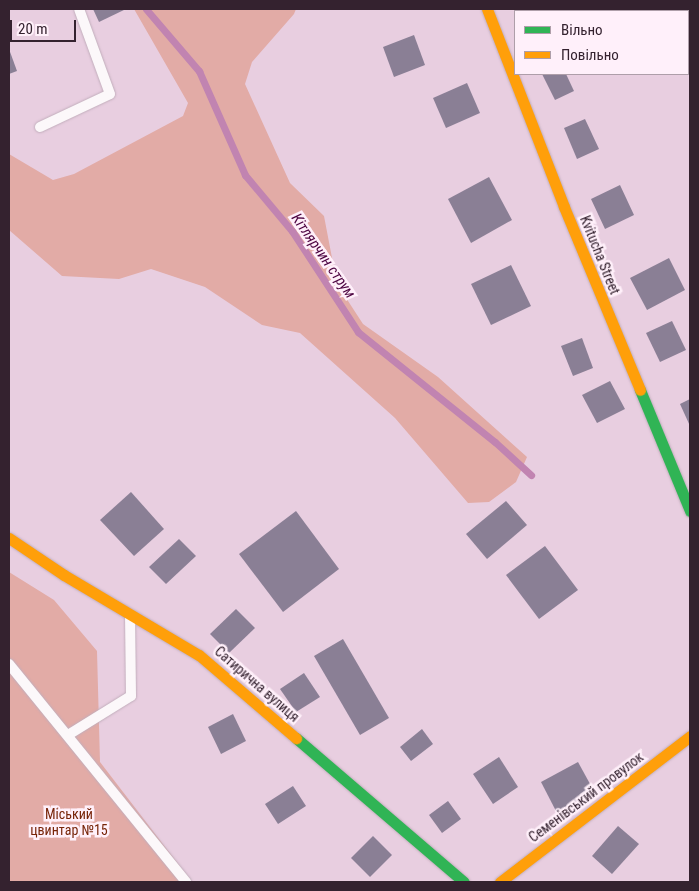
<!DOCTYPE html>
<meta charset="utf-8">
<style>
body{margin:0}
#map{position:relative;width:699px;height:891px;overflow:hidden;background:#e8cee0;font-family:"Roboto Condensed",sans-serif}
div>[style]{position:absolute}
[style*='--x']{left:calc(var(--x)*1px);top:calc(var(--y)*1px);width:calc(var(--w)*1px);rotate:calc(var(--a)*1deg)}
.green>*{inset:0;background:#e2aba6}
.stream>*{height:7px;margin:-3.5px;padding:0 3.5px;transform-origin:3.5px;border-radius:3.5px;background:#c184b1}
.building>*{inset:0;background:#8a7f95}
.roads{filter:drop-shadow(0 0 1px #c2aebc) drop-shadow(0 0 1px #c2aebc)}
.lane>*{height:10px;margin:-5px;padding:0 5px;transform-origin:5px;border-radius:5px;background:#fcf8fa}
.fast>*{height:11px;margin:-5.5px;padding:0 5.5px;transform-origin:5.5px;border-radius:5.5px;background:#30b455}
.slow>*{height:11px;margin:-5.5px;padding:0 5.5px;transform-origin:5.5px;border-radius:5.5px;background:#ff9f0a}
span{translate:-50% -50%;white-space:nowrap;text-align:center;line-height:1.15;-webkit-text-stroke:5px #fff0fa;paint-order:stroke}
.street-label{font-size:14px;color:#34222f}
.park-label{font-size:14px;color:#772408}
.water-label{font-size:15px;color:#4c0340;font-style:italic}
.frame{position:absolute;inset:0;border:10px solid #34222f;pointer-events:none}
.legend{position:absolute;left:514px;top:10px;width:175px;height:65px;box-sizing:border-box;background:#fff0fa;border:1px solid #ae9ea9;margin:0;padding:6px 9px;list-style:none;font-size:15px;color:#34222f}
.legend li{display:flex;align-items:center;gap:10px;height:25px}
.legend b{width:25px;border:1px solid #ae9ea9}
.scale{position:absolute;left:10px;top:20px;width:66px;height:22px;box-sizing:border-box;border:2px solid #34222f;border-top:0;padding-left:6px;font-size:15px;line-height:18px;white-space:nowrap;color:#34222f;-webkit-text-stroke:4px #fff0fa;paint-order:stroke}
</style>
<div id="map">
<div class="green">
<i style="clip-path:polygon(134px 9px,296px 9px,294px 14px,252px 62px,245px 84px,290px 183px,324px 216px,337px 284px,363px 324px,438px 377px,527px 457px,516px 482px,489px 502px,468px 503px,395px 418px,300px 333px,262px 325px,205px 287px,151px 269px,119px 279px,62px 276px,9px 230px,9px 154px,53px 180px,74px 174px,183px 116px,188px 103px)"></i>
<i style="clip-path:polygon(9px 572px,54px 600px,97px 651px,100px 762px,192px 882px,9px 882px)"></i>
</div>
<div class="stream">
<i style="--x:146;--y:9;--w:82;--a:49.5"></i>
<i style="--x:199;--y:71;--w:114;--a:66.1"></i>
<i style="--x:245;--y:175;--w:73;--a:50"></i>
<i style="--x:292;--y:231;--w:121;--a:56.8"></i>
<i style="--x:358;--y:332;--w:176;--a:38.8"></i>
<i style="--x:495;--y:442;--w:49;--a:42.5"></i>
</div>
<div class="building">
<i style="clip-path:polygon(93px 9px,126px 9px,99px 22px)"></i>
<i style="clip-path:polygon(518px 9px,588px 9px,589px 11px,519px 11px)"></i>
<i style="clip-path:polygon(414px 35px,425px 65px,394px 77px,383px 47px)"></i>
<i style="clip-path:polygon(9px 49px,17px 71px,9px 74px)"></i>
<i style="clip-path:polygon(542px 74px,566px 74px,574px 91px,555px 100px)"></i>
<i style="clip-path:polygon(467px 83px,480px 113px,446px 128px,433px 98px)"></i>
<i style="clip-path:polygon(585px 119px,599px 149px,577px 159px,564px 128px)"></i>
<i style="clip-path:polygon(489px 177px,512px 220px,471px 243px,448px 199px)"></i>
<i style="clip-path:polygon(620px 185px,634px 215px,605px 229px,591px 199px)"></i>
<i style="clip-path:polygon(669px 258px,685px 290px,647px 310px,630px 278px)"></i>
<i style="clip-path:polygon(511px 265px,531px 306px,491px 325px,471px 284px)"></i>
<i style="clip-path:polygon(672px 321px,686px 350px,660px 362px,646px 333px)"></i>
<i style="clip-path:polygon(582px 338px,593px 368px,573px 376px,561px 346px)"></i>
<i style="clip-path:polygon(610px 381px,625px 409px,597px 423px,582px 395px)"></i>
<i style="clip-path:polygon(690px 399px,690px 426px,680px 404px)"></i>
<i style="clip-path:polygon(131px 492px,164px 529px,134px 556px,100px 520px)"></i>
<i style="clip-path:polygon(506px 501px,527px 525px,487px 559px,466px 534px)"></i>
<i style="clip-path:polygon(296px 511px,339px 569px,283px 612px,239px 554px)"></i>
<i style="clip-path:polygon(179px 539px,196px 556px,166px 584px,149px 567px)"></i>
<i style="clip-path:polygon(545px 546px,578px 590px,539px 619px,506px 575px)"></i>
<i style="clip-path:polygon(236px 609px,255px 628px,229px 653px,210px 634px)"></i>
<i style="clip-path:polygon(343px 639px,389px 718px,360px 735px,314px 656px)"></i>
<i style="clip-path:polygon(304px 673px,320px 697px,296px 712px,280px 689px)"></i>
<i style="clip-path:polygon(233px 714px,246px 741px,221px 754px,208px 727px)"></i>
<i style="clip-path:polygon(422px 729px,433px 744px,411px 761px,400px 747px)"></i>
<i style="clip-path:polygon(499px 757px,518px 787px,493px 804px,473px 774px)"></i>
<i style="clip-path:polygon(578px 762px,595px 793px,557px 813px,541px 782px)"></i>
<i style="clip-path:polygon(293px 786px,306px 806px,278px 824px,265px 804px)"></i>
<i style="clip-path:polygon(448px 801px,461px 819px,442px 833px,429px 815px)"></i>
<i style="clip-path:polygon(618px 826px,639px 844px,612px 874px,592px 856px)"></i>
<i style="clip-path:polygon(373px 836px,392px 855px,370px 877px,351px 858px)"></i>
</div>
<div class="roads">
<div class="lane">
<i style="--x:40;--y:127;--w:77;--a:-25.2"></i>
<i style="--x:110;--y:94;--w:90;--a:-110"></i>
<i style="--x:9;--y:664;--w:281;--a:50.9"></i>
<i style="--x:68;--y:735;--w:74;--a:-31.8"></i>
<i style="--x:131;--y:696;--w:78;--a:-90.7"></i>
</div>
<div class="fast">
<i style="--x:640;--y:390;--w:131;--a:67.5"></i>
<i style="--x:296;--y:738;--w:221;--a:40.6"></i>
</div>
<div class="slow">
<i style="--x:487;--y:9;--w:212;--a:68.7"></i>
<i style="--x:564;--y:207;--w:198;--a:67.4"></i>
<i style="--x:9;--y:538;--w:66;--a:33.9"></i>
<i style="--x:64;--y:575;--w:157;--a:30.7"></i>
<i style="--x:199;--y:655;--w:128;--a:40.6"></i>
<i style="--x:500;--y:882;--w:240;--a:-37.5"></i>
</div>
</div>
<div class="street-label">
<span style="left:600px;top:255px;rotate:68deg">Kvitucha Street</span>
<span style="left:257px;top:684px;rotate:41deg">Сатирична вулиця</span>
<span style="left:586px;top:797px;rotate:-37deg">Семенівський провулок</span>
</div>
<div class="park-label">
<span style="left:69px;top:822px">Міський<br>цвинтар №15</span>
</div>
<div class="water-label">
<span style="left:323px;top:256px;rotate:55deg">Кітлярчин струм</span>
</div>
<div class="frame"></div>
<ul class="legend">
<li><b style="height:6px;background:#30b455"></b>Вільно</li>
<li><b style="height:6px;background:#ff9f0a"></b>Повільно</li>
</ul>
<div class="scale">20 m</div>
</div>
